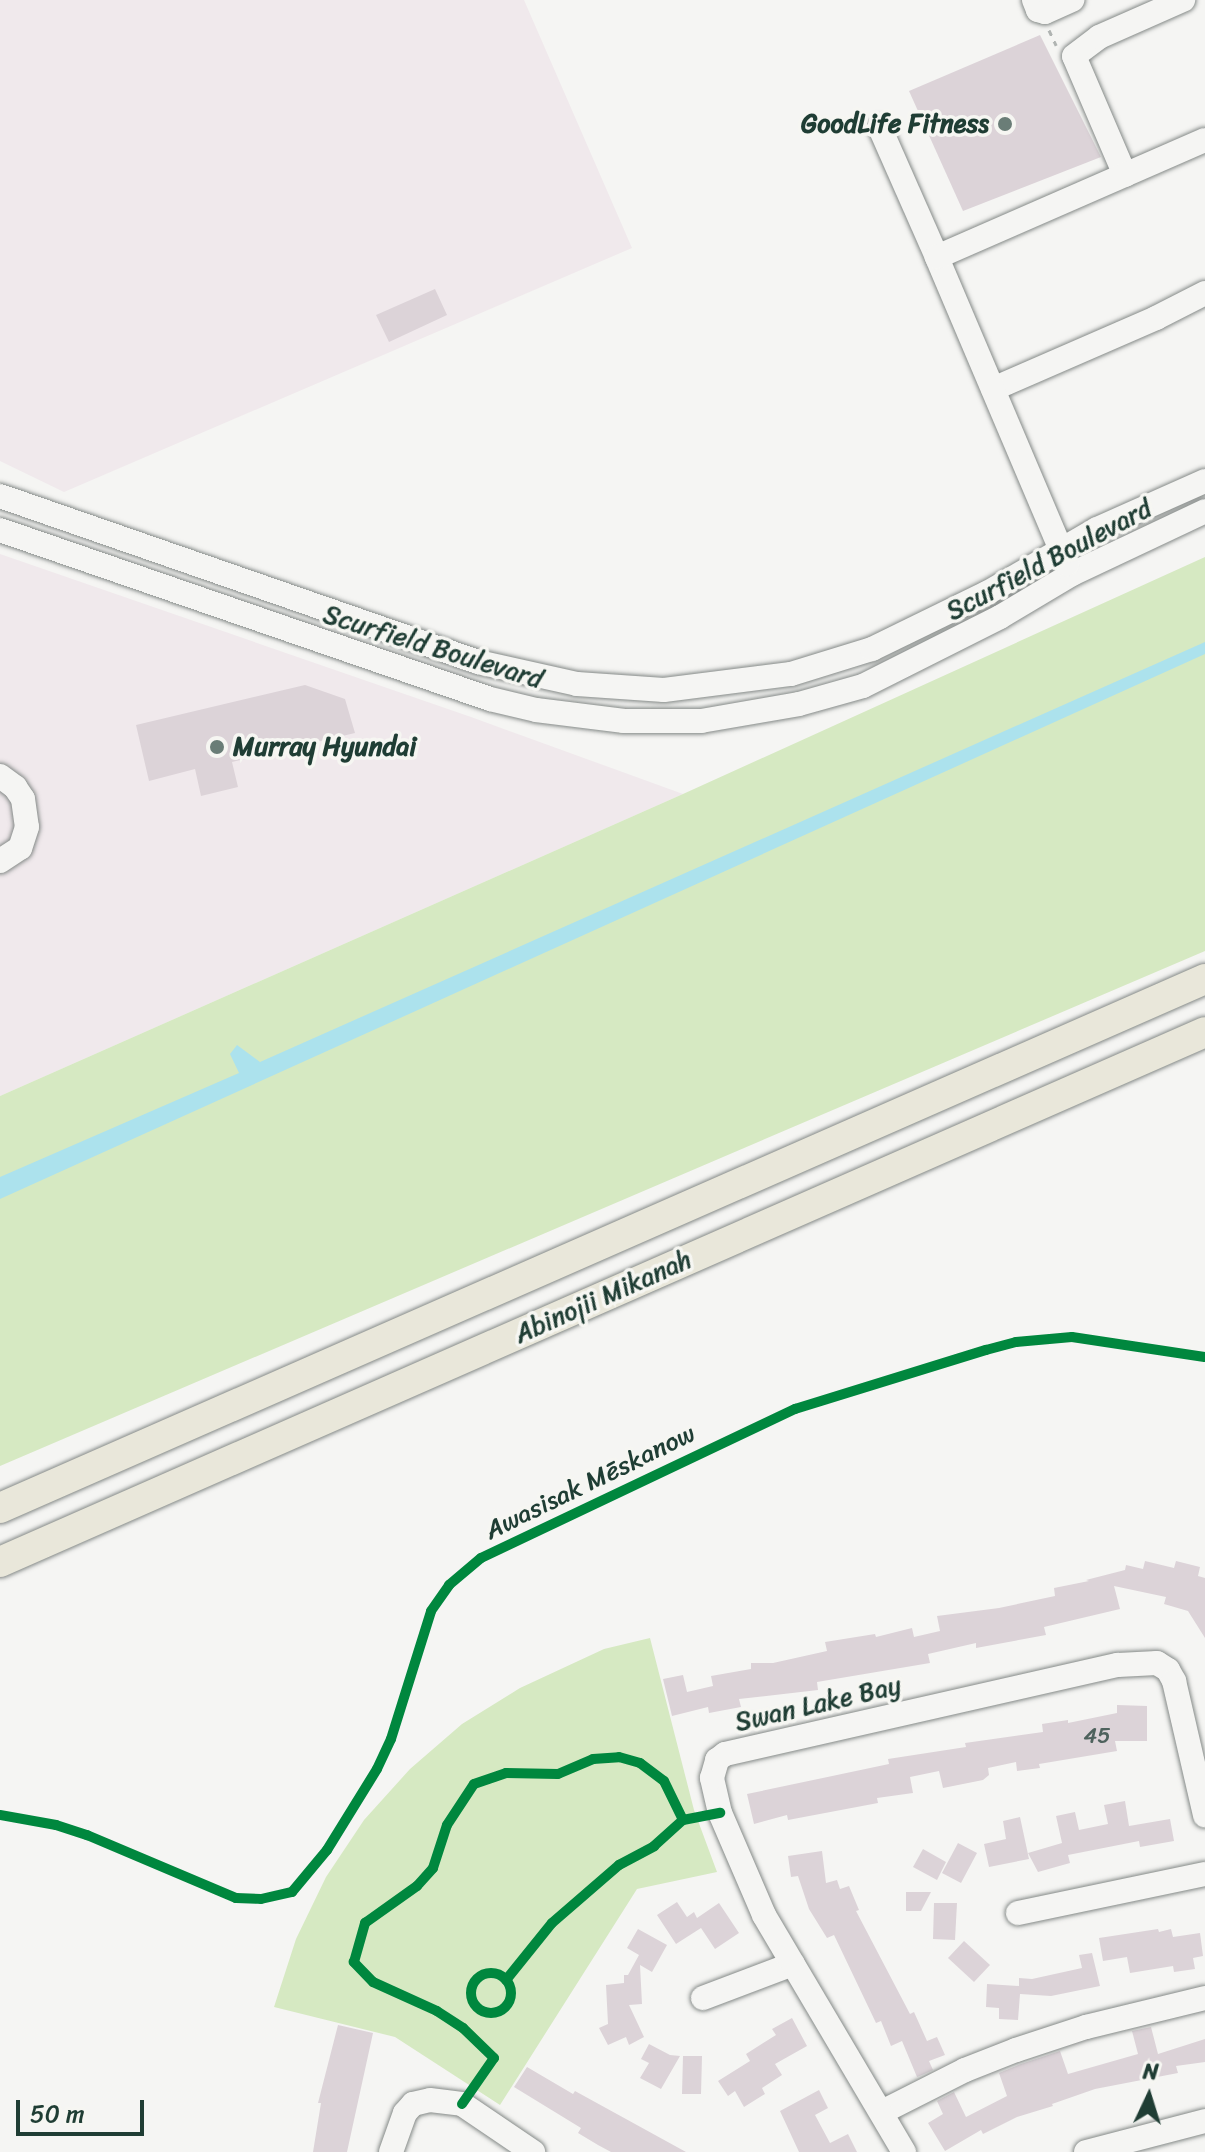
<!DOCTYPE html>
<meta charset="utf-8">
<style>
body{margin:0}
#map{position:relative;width:1205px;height:2152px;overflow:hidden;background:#f5f5f3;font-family:Sriracha,sans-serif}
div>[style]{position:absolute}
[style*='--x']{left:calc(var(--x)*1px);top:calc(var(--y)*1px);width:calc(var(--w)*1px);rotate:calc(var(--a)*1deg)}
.built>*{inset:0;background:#f0e9ec}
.green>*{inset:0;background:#d6e9c2}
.water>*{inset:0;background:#ace2ed}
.building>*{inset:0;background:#dcd3d8}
.path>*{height:3px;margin-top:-1.5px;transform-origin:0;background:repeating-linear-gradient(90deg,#b0b4b2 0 6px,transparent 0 12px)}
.roads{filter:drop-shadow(0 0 2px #858a88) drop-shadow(0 0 2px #858a88)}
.minor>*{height:24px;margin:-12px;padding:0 12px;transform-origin:12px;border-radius:12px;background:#f5f5f3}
.major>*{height:30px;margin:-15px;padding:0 15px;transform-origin:15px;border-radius:15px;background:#e9e7da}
.cycleway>*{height:10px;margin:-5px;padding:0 5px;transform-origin:5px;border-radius:5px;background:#00873e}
.cycleway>.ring{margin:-5px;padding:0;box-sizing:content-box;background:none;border:10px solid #00873e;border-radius:50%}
.dots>*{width:22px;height:22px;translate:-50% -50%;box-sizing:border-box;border:4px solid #f6f6f2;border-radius:50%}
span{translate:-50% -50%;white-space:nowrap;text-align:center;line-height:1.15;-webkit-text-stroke:7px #f6f6f2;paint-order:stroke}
.number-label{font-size:22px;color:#4e625d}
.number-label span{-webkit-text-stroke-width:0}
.poi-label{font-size:26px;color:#1f3d34;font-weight:700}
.right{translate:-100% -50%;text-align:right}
.left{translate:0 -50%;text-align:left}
.street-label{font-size:26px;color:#1f3d34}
.north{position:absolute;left:1109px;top:2056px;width:80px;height:80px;-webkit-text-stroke:6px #f6f6f2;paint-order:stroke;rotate:4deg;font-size:22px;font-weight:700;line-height:32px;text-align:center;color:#1f3d34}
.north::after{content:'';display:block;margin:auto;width:28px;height:36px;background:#1f3d34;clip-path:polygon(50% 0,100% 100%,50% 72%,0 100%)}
.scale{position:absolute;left:16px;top:2100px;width:128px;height:36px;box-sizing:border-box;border:4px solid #1f3d34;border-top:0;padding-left:10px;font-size:24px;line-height:28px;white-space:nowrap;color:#1f3d34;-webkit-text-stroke:6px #f6f6f2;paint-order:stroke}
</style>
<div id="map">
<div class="built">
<i style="clip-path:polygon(0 0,524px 0,632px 248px,64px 492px,0 461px)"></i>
<i style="clip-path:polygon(0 554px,471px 717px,683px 794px,0 1096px)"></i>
</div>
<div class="green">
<i style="clip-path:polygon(1205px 557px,1205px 951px,0 1466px,0 1096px,683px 794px)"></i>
<i style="clip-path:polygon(650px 1638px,694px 1810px,717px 1872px,637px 1889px,500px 2105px,395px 2037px,274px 2007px,296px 1939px,326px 1877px,364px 1820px,410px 1769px,462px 1724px,520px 1688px,604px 1649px)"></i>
</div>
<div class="water">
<i style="clip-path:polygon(1205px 642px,1205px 654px,0 1199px,0 1177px,239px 1073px,230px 1054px,237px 1045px,260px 1062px)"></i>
</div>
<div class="building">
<i style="clip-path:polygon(1040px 35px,1101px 157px,963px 211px,909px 91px)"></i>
<i style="clip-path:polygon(435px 289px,447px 315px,389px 342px,376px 315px)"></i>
<i style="clip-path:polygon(305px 685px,345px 699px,355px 733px,232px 762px,238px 787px,201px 796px,195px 769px,149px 781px,136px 725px)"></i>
<i style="clip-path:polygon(1145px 1561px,1174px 1568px,1176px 1561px,1200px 1567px,1198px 1576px,1205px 1578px,1205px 1638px,1188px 1611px,1164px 1604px,1166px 1597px,1114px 1586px,1120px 1609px,1044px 1627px,1046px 1635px,976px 1648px,976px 1643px,928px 1654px,930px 1663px,817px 1682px,818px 1690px,739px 1699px,741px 1707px,709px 1713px,708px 1707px,672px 1716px,663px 1679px,683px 1675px,687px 1692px,713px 1686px,711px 1676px,751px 1669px,751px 1663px,773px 1663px,827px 1651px,825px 1642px,875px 1634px,876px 1637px,912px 1628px,914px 1637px,940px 1631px,937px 1616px,999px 1608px,1055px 1596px,1054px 1588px,1089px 1581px,1086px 1580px,1125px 1570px,1126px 1565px,1143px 1569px)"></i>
<i style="clip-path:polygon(1117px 1705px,1147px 1706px,1147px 1741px,1115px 1741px,1117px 1751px,1039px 1764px,1040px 1768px,1017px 1771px,1016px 1762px,988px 1768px,989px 1775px,983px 1780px,943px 1788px,939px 1771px,910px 1777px,913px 1793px,877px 1798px,878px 1803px,788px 1820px,787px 1815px,754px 1824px,747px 1794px,889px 1764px,888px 1759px,966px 1747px,965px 1743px,1043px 1732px,1042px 1724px,1068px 1720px,1068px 1723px,1117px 1713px)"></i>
<i style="clip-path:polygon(1125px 1801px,1129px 1826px,1170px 1819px,1174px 1841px,1140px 1847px,1139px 1841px,1068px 1855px,1070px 1863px,1038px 1872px,1028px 1853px,1062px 1843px,1056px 1816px,1075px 1812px,1079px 1830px,1108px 1824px,1104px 1805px)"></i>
<i style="clip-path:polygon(1020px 1817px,1029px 1859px,989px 1867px,984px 1844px,1006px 1839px,1003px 1821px)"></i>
<i style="clip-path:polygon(958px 1843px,977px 1853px,961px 1883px,942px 1873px)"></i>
<i style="clip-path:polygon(923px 1849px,946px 1862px,937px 1880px,913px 1867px)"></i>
<i style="clip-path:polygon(822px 1851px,826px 1883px,837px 1880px,840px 1889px,849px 1886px,859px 1910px,856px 1911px,910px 2014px,914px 2012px,927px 2041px,937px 2037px,945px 2055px,929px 2061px,933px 2070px,922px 2075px,917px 2077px,902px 2041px,891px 2046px,881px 2021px,876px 2023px,834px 1935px,827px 1938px,809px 1909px,798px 1876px,791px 1877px,788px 1856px)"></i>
<i style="clip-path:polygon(906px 1892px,931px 1892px,921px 1911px,906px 1911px)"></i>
<i style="clip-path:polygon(677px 1902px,687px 1917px,694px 1912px,697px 1918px,719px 1903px,739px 1933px,715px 1949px,701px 1928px,676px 1944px,657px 1915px)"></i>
<i style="clip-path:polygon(934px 1903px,957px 1903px,955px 1940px,933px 1939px)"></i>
<i style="clip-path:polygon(638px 1929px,667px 1945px,652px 1972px,640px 1965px,642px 2004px,629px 2005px,644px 2037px,629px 2045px,626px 2037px,608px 2045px,599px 2028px,608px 2024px,606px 1985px,624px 1983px,624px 1975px,628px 1975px,639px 1955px,627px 1948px)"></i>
<i style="clip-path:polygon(1158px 1929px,1159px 1932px,1171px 1929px,1173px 1937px,1200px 1933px,1203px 1956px,1193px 1958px,1195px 1969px,1174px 1972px,1173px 1966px,1130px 1973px,1127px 1957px,1103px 1961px,1099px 1938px)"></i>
<i style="clip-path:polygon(964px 1941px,990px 1965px,974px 1982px,948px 1958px)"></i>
<i style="clip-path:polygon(1092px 1953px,1100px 1986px,1051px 1996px,1020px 1994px,1018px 2020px,999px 2019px,999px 2008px,986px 2007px,987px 1984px,1019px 1986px,1019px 1978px,1032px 1979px,1082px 1968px,1079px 1955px)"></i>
<i style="clip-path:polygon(792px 2018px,807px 2046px,775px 2064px,782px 2075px,762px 2088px,765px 2094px,744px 2107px,735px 2091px,728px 2096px,718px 2081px,750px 2061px,746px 2054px,776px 2035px,772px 2029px)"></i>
<i style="clip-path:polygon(338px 2025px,373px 2033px,347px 2152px,313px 2152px,321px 2103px,318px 2103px)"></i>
<i style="clip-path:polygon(1151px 2027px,1158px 2054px,1205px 2039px,1205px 2062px,1176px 2066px,1178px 2073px,1095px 2089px,1052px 2104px,1053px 2106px,1017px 2117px,983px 2134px,981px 2130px,945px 2151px,928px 2123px,943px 2114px,937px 2101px,954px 2092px,966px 2117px,1007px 2096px,999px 2073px,1021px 2064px,1060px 2051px,1068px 2074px,1138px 2054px,1132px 2031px)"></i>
<i style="clip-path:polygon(649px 2044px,670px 2055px,680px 2056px,661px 2089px,640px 2078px,649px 2063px,641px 2059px)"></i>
<i style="clip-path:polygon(683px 2056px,702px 2056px,701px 2094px,682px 2094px)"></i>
<i style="clip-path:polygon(527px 2067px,573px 2094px,575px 2091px,686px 2152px,611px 2152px,598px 2145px,578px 2133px,581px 2128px,514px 2087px)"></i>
<i style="clip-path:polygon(819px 2090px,828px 2108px,815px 2115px,830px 2143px,848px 2134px,857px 2152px,799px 2152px,780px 2111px)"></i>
</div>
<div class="path">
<i style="--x:1049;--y:30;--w:17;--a:65"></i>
</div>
<div class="roads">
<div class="minor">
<i style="--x:1034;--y:0;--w:11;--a:68"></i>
<i style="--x:1038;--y:10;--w:7;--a:16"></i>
<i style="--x:1045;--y:12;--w:30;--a:-24"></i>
<i style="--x:880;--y:128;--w:141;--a:66.2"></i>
<i style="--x:1125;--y:175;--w:129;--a:-113.2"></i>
<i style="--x:1074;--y:56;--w:31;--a:-37"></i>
<i style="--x:1099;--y:37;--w:92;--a:-23.8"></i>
<i style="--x:993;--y:389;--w:178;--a:-23.5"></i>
<i style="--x:1156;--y:318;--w:55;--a:-27"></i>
<i style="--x:0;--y:496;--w:506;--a:19.15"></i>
<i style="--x:478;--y:662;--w:101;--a:12.5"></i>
<i style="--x:577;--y:684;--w:87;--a:3.9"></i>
<i style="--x:664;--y:690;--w:128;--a:-7.2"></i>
<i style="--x:791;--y:674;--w:85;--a:-17.2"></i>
<i style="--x:872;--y:649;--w:128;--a:-26"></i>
<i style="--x:987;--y:593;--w:127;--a:-30.2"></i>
<i style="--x:1097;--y:529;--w:118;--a:-24"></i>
<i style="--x:0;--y:530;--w:518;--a:19.03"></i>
<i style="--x:490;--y:699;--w:47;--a:13.4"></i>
<i style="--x:536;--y:710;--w:89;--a:7.1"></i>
<i style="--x:624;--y:721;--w:77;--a:0"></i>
<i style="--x:701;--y:721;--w:99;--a:-9.8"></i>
<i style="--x:799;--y:704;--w:66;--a:-15.7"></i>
<i style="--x:863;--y:686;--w:153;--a:-26.7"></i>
<i style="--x:1000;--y:617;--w:84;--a:-30.8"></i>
<i style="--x:1072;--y:574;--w:147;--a:-25.3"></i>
<i style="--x:1067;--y:564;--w:333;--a:-113"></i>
<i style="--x:937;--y:257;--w:292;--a:-23.6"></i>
<i style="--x:0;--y:776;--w:19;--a:36"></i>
<i style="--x:15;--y:787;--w:14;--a:56"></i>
<i style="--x:23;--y:799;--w:28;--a:82"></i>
<i style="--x:27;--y:827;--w:22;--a:108"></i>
<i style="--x:20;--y:848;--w:24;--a:147"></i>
<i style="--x:1018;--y:1913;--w:191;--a:-11.8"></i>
<i style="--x:703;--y:1998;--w:96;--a:-20.7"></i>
<i style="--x:882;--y:2112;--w:93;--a:-26.8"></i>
<i style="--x:965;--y:2070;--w:55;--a:-21.4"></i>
<i style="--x:1016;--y:2050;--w:74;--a:-18.2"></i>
<i style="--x:1086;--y:2027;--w:122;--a:-13.7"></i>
<i style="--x:391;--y:2152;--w:41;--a:-70.3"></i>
<i style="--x:405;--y:2113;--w:12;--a:-48"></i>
<i style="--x:413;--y:2104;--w:17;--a:-13"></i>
<i style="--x:430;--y:2100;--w:32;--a:7"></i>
<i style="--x:462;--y:2104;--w:86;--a:34.1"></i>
<i style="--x:904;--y:2152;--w:275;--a:-120.6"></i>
<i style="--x:764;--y:1915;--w:111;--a:-113.3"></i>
<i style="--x:720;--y:1813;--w:36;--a:-103"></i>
<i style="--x:712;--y:1778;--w:19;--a:-74"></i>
<i style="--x:717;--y:1760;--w:10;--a:-37"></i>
<i style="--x:725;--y:1754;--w:403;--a:-12.8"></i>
<i style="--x:1118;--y:1665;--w:39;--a:-3"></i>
<i style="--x:1157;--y:1663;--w:13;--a:32"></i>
<i style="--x:1168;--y:1670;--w:13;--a:61"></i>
<i style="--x:1174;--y:1681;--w:138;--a:77"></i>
<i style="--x:1086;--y:2152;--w:123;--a:-14.6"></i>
</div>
<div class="major">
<i style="--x:0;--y:1508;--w:1316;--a:-23.7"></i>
<i style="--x:0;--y:1562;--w:1316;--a:-23.74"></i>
</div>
</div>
<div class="cycleway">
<i style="--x:0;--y:1815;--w:57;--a:10.1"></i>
<i style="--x:56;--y:1825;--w:33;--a:18"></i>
<i style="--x:87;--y:1835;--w:162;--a:22.9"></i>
<i style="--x:236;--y:1898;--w:25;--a:2"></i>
<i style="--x:261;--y:1899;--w:32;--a:-13"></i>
<i style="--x:292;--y:1892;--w:55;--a:-50.2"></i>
<i style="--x:327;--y:1850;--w:95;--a:-58.3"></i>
<i style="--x:377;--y:1769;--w:33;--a:-65"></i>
<i style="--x:391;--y:1739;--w:134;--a:-72.6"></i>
<i style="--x:431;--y:1611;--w:32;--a:-55"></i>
<i style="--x:449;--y:1585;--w:42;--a:-40.2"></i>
<i style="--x:481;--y:1558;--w:348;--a:-25.4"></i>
<i style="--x:795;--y:1409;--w:200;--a:-17.2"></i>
<i style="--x:986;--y:1350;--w:31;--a:-15"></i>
<i style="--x:1016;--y:1342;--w:56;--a:-5.1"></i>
<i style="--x:1072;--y:1337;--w:134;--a:8.6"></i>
<i class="ring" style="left:471px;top:1973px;width:30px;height:30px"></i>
<i style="--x:506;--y:1980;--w:73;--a:-51.1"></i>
<i style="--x:552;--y:1923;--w:89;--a:-40.9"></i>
<i style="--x:619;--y:1865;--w:40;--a:-28"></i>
<i style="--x:654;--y:1846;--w:39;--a:-42"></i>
<i style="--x:683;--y:1820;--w:38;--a:-11"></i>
<i style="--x:462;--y:2104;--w:56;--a:-55.2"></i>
<i style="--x:494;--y:2058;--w:43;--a:-135.9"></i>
<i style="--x:463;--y:2028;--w:31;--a:-147"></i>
<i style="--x:437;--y:2011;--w:70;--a:-155.6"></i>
<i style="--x:373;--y:1982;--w:28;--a:-134"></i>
<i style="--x:354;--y:1962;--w:41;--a:-74.2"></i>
<i style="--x:365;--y:1923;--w:64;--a:-35.4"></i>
<i style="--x:417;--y:1886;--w:24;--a:-48"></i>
<i style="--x:433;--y:1868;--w:45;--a:-72"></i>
<i style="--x:447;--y:1825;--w:49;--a:-56.6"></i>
<i style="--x:474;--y:1784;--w:34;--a:-19"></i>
<i style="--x:506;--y:1773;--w:52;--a:1.1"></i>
<i style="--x:558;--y:1774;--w:38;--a:-23"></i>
<i style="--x:593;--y:1759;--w:26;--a:-4"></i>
<i style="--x:619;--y:1757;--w:22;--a:16"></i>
<i style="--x:640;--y:1763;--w:30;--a:37"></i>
<i style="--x:664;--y:1781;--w:43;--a:64"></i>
</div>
<div class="dots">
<i style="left:1005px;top:124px;background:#6a7d77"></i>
<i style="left:217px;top:747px;background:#6a7d77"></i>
</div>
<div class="number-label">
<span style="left:1097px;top:1736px">45</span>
</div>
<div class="poi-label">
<span class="right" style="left:989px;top:124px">GoodLife Fitness</span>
<span class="left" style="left:233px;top:747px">Murray Hyundai</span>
</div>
<div class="street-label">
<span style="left:1049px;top:560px;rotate:-28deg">Scurfield Boulevard</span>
<span style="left:433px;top:647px;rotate:17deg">Scurfield Boulevard</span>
<span style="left:603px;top:1297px;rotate:-24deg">Abinojii Mikanah</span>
<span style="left:590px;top:1482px;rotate:-26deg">Awasisak Mēskanow</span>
<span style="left:818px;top:1704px;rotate:-13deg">Swan Lake Bay</span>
</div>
<div class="north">N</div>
<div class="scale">50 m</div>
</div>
